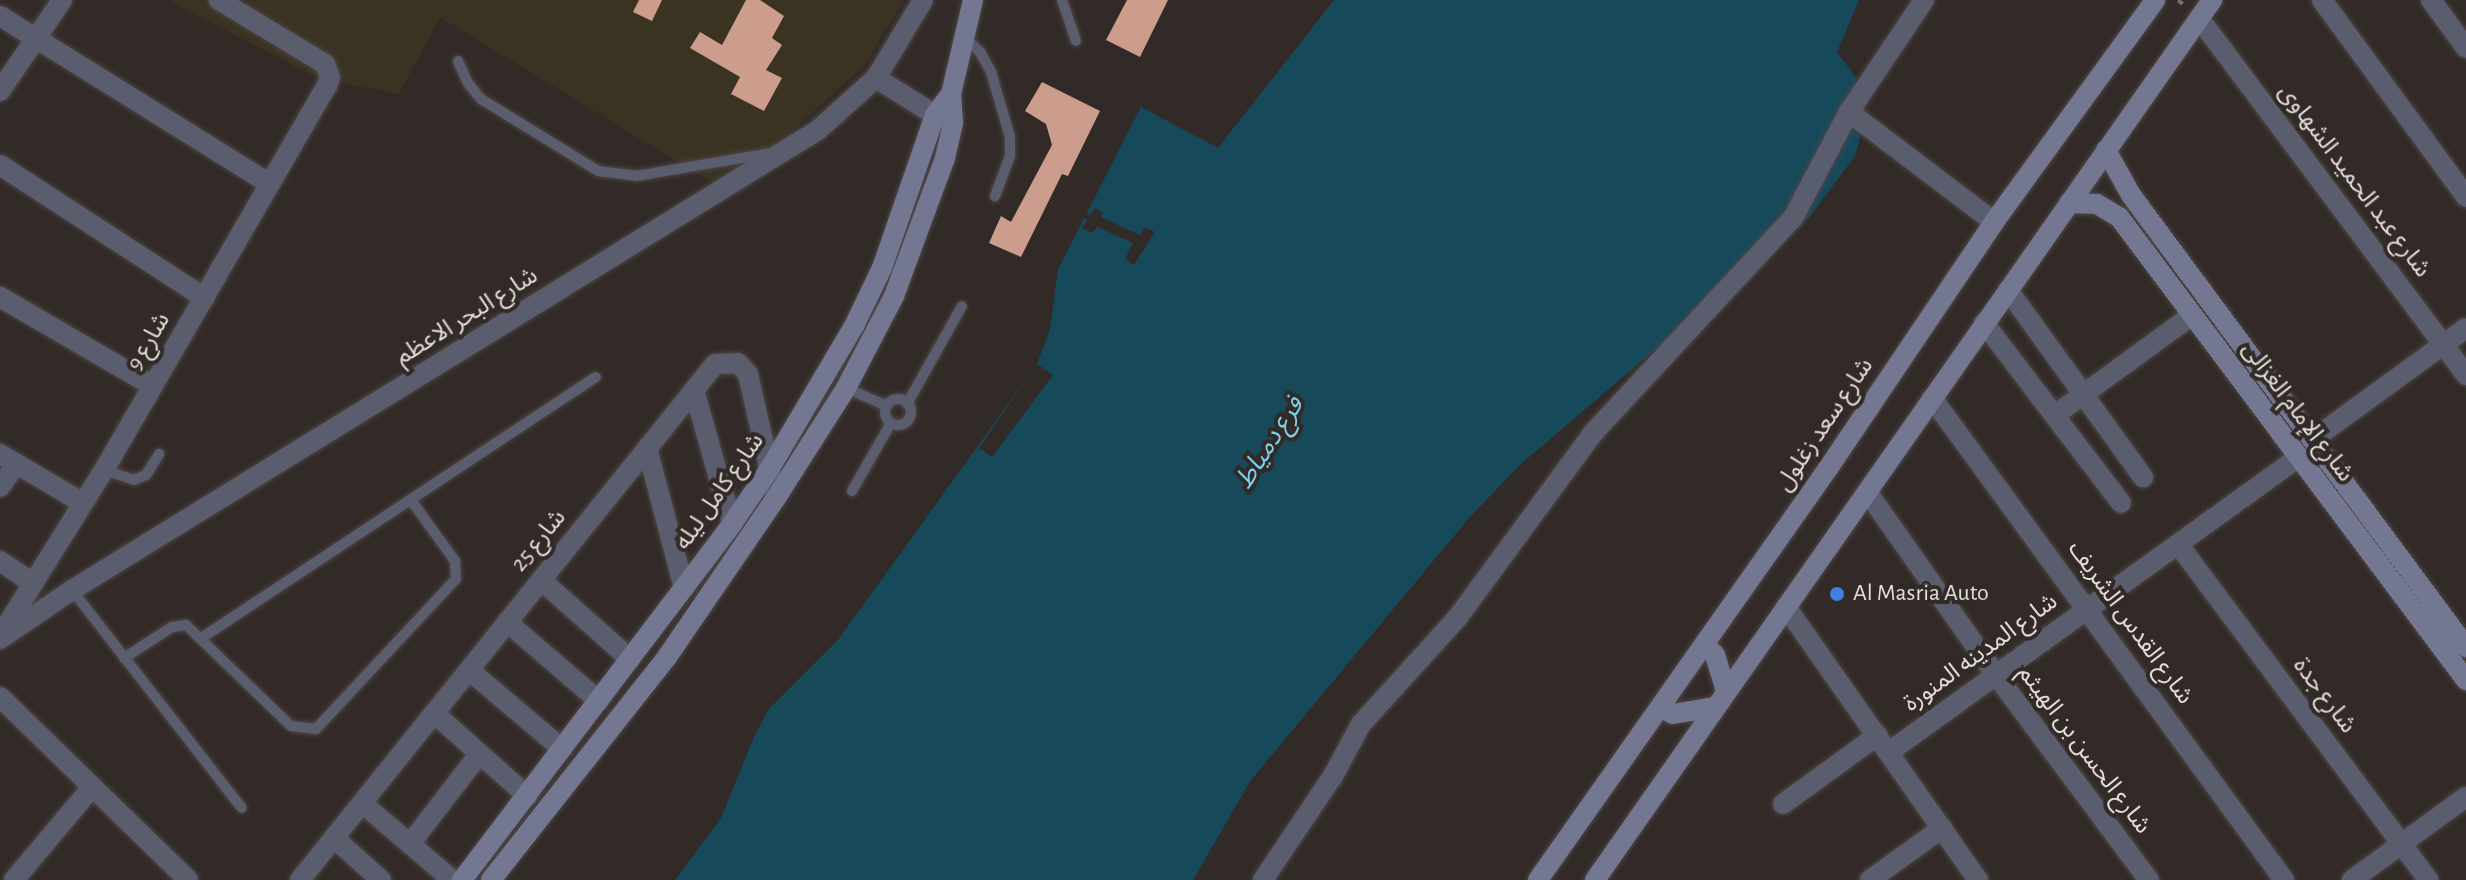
<!DOCTYPE html>
<meta charset="utf-8">
<style>
body{margin:0}
#map{position:relative;width:2466px;height:880px;overflow:hidden;background:#322a27;font-family:"Alegreya Sans","Noto Sans Arabic",sans-serif}
div>[style]{position:absolute}
[style*='--x']{left:calc(var(--x)*1px);top:calc(var(--y)*1px);width:calc(var(--w)*1px);rotate:calc(var(--a)*1deg)}
.industrial>*{inset:0;background:#3a3322}
.water>*{inset:0;background:#164a5b}
.pier>*{inset:0;background:#322a27}
.building>*{inset:0;background:#cc9d8c}
.path>*{height:4px;margin-top:-2px;transform-origin:0;background:repeating-linear-gradient(90deg,#756e6b 0 6px,transparent 0 10px)}
.roads{filter:drop-shadow(0 0 2px #4e4644) drop-shadow(0 0 2px #4e4644)}
.lane>*{height:10px;margin:-5px;padding:0 5px;transform-origin:5px;border-radius:5px;background:#5a5d6d}
.lane>.ring{margin:-5px;padding:0;box-sizing:content-box;background:none;border:10px solid #5a5d6d;border-radius:50%}
.street>*{height:20px;margin:-10px;padding:0 10px;transform-origin:10px;border-radius:10px;background:#5a5d6d}
.secondary>*{height:20px;margin:-10px;padding:0 10px;transform-origin:10px;border-radius:10px;background:#737792}
.dots>*{width:22px;height:22px;translate:-50% -50%;box-sizing:border-box;border:4px solid #322a27;border-radius:50%}
span{translate:-50% -50%;white-space:nowrap;text-align:center;line-height:1.15;-webkit-text-stroke:8px #322a27;paint-order:stroke}
.street-label{font-size:24px;color:#e2dcda}
.poi-label{font-size:24px;color:#e2dcda}
.left{translate:0 -50%;text-align:left}
.water-label{font-size:26px;color:#7dcfee;font-style:italic}
</style>
<div id="map">
<div class="industrial">
<i style="clip-path:polygon(168px 0,904px 0,864px 66px,781px 141px,714px 184px,440px 17px,399px 94px,317px 78px)"></i>
</div>
<div class="water">
<i style="clip-path:polygon(1334px 0,1859px 0,1837px 52px,1855px 76px,1864px 102px,1864px 123px,1855px 156px,1808px 219px,1520px 465px,1469px 518px,1251px 780px,1193px 880px,675px 880px,721px 818px,754px 737px,769px 709px,838px 640px,1037px 364px,1050px 329px,1058px 269px,1141px 107px,1218px 148px)"></i>
</div>
<div class="pier">
<i style="clip-path:polygon(1095px 208px,1103px 212px,1101px 217px,1140px 235px,1144px 227px,1155px 232px,1134px 265px,1125px 259px,1133px 243px,1097px 227px,1091px 233px,1082px 228px,1087px 220px,1082px 217px,1085px 212px,1090px 216px)"></i>
<i style="clip-path:polygon(1037px 364px,1053px 375px,992px 457px,979px 448px)"></i>
</div>
<div class="building">
<i style="clip-path:polygon(639px 0,662px 0,652px 21px,633px 12px)"></i>
<i style="clip-path:polygon(746px 0,760px 0,784px 16px,772px 38px,782px 45px,766px 70px,782px 78px,764px 111px,731px 94px,740px 77px,690px 48px,700px 32px,722px 45px)"></i>
<i style="clip-path:polygon(1127px 0,1168px 0,1140px 57px,1106px 40px)"></i>
<i style="clip-path:polygon(1042px 82px,1100px 111px,1068px 176px,1062px 174px,1021px 257px,989px 243px,1001px 216px,1011px 222px,1052px 145px,1046px 124px,1025px 111px)"></i>
</div>
<div class="path">
<i style="--x:2178;--y:0;--w:9;--a:41"></i>
</div>
<div class="roads">
<div class="lane">
<i style="--x:1062;--y:0;--w:43;--a:71.1"></i>
<i style="--x:964;--y:37;--w:22;--a:43"></i>
<i style="--x:980;--y:52;--w:23;--a:61"></i>
<i style="--x:991;--y:72;--w:68;--a:73.7"></i>
<i style="--x:1010;--y:137;--w:19;--a:90"></i>
<i style="--x:1010;--y:156;--w:43;--a:110.6"></i>
<i style="--x:458;--y:61;--w:24;--a:66"></i>
<i style="--x:468;--y:83;--w:21;--a:51"></i>
<i style="--x:481;--y:99;--w:137;--a:31.6"></i>
<i style="--x:598;--y:171;--w:38;--a:7"></i>
<i style="--x:636;--y:176;--w:137;--a:-9.7"></i>
<i style="--x:846;--y:388;--w:45;--a:23.7"></i>
<i class="ring" style="left:885px;top:399px;width:16px;height:16px"></i>
<i style="--x:907;--y:404;--w:112;--a:-60.7"></i>
<i style="--x:104;--y:470;--w:32;--a:18"></i>
<i style="--x:134;--y:480;--w:13;--a:-23"></i>
<i style="--x:146;--y:475;--w:25;--a:-58"></i>
<i style="--x:852;--y:491;--w:78;--a:-60.2"></i>
<i style="--x:72;--y:590;--w:276;--a:52.1"></i>
<i style="--x:203;--y:637;--w:471;--a:-33.5"></i>
<i style="--x:124;--y:658;--w:57;--a:-32.9"></i>
<i style="--x:172;--y:627;--w:14;--a:-8"></i>
<i style="--x:186;--y:625;--w:146;--a:43.9"></i>
<i style="--x:291;--y:726;--w:25;--a:7"></i>
<i style="--x:316;--y:729;--w:205;--a:-47"></i>
<i style="--x:456;--y:579;--w:18;--a:-93"></i>
<i style="--x:455;--y:561;--w:75;--a:-125.8"></i>
</div>
<div class="street">
<i style="--x:2322;--y:0;--w:244;--a:53.8"></i>
<i style="--x:2431;--y:0;--w:59;--a:53.9"></i>
<i style="--x:0;--y:16;--w:318;--a:31.9"></i>
<i style="--x:2199;--y:18;--w:446;--a:53.2"></i>
<i style="--x:876;--y:78;--w:70;--a:32.1"></i>
<i style="--x:935;--y:115;--w:16;--a:18"></i>
<i style="--x:0;--y:91;--w:110;--a:-55.7"></i>
<i style="--x:1849;--y:112;--w:182;--a:37.2"></i>
<i style="--x:0;--y:165;--w:244;--a:33"></i>
<i style="--x:2008;--y:290;--w:231;--a:54.2"></i>
<i style="--x:0;--y:297;--w:177;--a:30.2"></i>
<i style="--x:1984;--y:323;--w:226;--a:52.7"></i>
<i style="--x:694;--y:390;--w:139;--a:74.2"></i>
<i style="--x:1932;--y:398;--w:597;--a:53.86"></i>
<i style="--x:2055;--y:415;--w:170;--a:-36.1"></i>
<i style="--x:2312;--y:440;--w:190;--a:-36"></i>
<i style="--x:647;--y:448;--w:145;--a:75.2"></i>
<i style="--x:0;--y:454;--w:96;--a:30.6"></i>
<i style="--x:0;--y:487;--w:28;--a:-55"></i>
<i style="--x:1868;--y:493;--w:223;--a:54.9"></i>
<i style="--x:1996;--y:675;--w:256;--a:53.3"></i>
<i style="--x:2178;--y:544;--w:419;--a:53.3"></i>
<i style="--x:0;--y:561;--w:40;--a:34"></i>
<i style="--x:541;--y:580;--w:119;--a:41.6"></i>
<i style="--x:1786;--y:607;--w:334;--a:54.9"></i>
<i style="--x:507;--y:622;--w:121;--a:40.7"></i>
<i style="--x:2;--y:633;--w:192;--a:-58"></i>
<i style="--x:104;--y:470;--w:444;--a:-59.9"></i>
<i style="--x:327;--y:86;--w:9;--a:-72"></i>
<i style="--x:330;--y:77;--w:14;--a:-111"></i>
<i style="--x:325;--y:64;--w:124;--a:-148.9"></i>
<i style="--x:0;--y:639;--w:87;--a:-34.2"></i>
<i style="--x:72;--y:590;--w:876;--a:-31.66"></i>
<i style="--x:818;--y:130;--w:78;--a:-41.9"></i>
<i style="--x:876;--y:78;--w:91;--a:-58.9"></i>
<i style="--x:469;--y:670;--w:122;--a:40.3"></i>
<i style="--x:0;--y:697;--w:262;--a:44.2"></i>
<i style="--x:434;--y:713;--w:125;--a:41.7"></i>
<i style="--x:1889;--y:752;--w:505;--a:-35.74"></i>
<i style="--x:362;--y:803;--w:118;--a:40.5"></i>
<i style="--x:1783;--y:804;--w:117;--a:-36"></i>
<i style="--x:334;--y:838;--w:63;--a:41.8"></i>
<i style="--x:410;--y:844;--w:113;--a:-52.5"></i>
<i style="--x:14;--y:880;--w:121;--a:-50"></i>
<i style="--x:300;--y:880;--w:662;--a:-51.19"></i>
<i style="--x:715;--y:364;--w:23;--a:-2"></i>
<i style="--x:738;--y:363;--w:15;--a:48"></i>
<i style="--x:748;--y:374;--w:127;--a:77.3"></i>
<i style="--x:1263;--y:880;--w:125;--a:-56.1"></i>
<i style="--x:1333;--y:776;--w:59;--a:-61.7"></i>
<i style="--x:1361;--y:724;--w:144;--a:-47.8"></i>
<i style="--x:1458;--y:617;--w:228;--a:-53.7"></i>
<i style="--x:1593;--y:433;--w:294;--a:-47.1"></i>
<i style="--x:1793;--y:218;--w:120;--a:-62.2"></i>
<i style="--x:1849;--y:112;--w:135;--a:-56.2"></i>
<i style="--x:1870;--y:880;--w:89;--a:-35.8"></i>
<i style="--x:2352;--y:880;--w:141;--a:-36.1"></i>
</div>
<div class="secondary">
<i style="--x:2106;--y:150;--w:51;--a:60.9"></i>
<i style="--x:2131;--y:195;--w:563;--a:53.46"></i>
<i style="--x:2069;--y:203;--w:28;--a:2"></i>
<i style="--x:2097;--y:204;--w:26;--a:31"></i>
<i style="--x:2119;--y:217;--w:579;--a:53.15"></i>
<i style="--x:1701;--y:649;--w:8;--a:0"></i>
<i style="--x:1709;--y:649;--w:8;--a:45"></i>
<i style="--x:1715;--y:655;--w:39;--a:73"></i>
<i style="--x:1664;--y:702;--w:7;--a:90"></i>
<i style="--x:1664;--y:709;--w:10;--a:29"></i>
<i style="--x:1673;--y:714;--w:43;--a:-9.5"></i>
<i style="--x:462;--y:880;--w:447;--a:-52.8"></i>
<i style="--x:732;--y:524;--w:68;--a:-55.8"></i>
<i style="--x:770;--y:468;--w:167;--a:-59.4"></i>
<i style="--x:855;--y:324;--w:62;--a:-64.3"></i>
<i style="--x:882;--y:268;--w:162;--a:-70.9"></i>
<i style="--x:935;--y:115;--w:26;--a:-53"></i>
<i style="--x:491;--y:880;--w:284;--a:-51.7"></i>
<i style="--x:667;--y:657;--w:193;--a:-55.6"></i>
<i style="--x:776;--y:498;--w:130;--a:-57.5"></i>
<i style="--x:846;--y:388;--w:104;--a:-62.4"></i>
<i style="--x:894;--y:296;--w:147;--a:-69.7"></i>
<i style="--x:945;--y:158;--w:37;--a:-77"></i>
<i style="--x:953;--y:122;--w:28;--a:-94"></i>
<i style="--x:951;--y:94;--w:97;--a:-76.8"></i>
<i style="--x:1538;--y:880;--w:505;--a:-54.83"></i>
<i style="--x:1829;--y:467;--w:295;--a:-56"></i>
<i style="--x:1994;--y:222;--w:274;--a:-54"></i>
<i style="--x:1595;--y:880;--w:1075;--a:-54.96"></i>
</div>
</div>
<div class="dots">
<i style="left:1837px;top:594px;background:#3f7fe0"></i>
</div>
<div class="street-label">
<span style="left:2354px;top:181px;rotate:53deg">شارع عبد الحميد الشهاوى</span>
<span style="left:467px;top:317px;rotate:-32deg">شارع البحر الاعظم</span>
<span style="left:149px;top:342px;rotate:-60deg">شارع 9</span>
<span style="left:2297px;top:412px;rotate:53deg">شارع الإمام الغزالى</span>
<span style="left:1825px;top:425px;rotate:-56deg">شارع سعد زغلول</span>
<span style="left:720px;top:492px;rotate:-55deg">شارع كامل ليله</span>
<span style="left:539px;top:541px;rotate:-51deg">شارع 25</span>
<span style="left:2130px;top:623px;rotate:54deg">شارع القدس الشريف</span>
<span style="left:1981px;top:653px;rotate:-36deg">شارع المدينه المنورة</span>
<span style="left:2324px;top:696px;rotate:53deg">شارع جدة</span>
<span style="left:2084px;top:750px;rotate:53deg">شارع الحسن بن الهيثم</span>
</div>
<div class="poi-label">
<span class="left" style="left:1853px;top:594px">Al Masria Auto</span>
</div>
<div class="water-label">
<span style="left:1270px;top:443px;rotate:-57deg">فرع دمياط</span>
</div>
</div>
